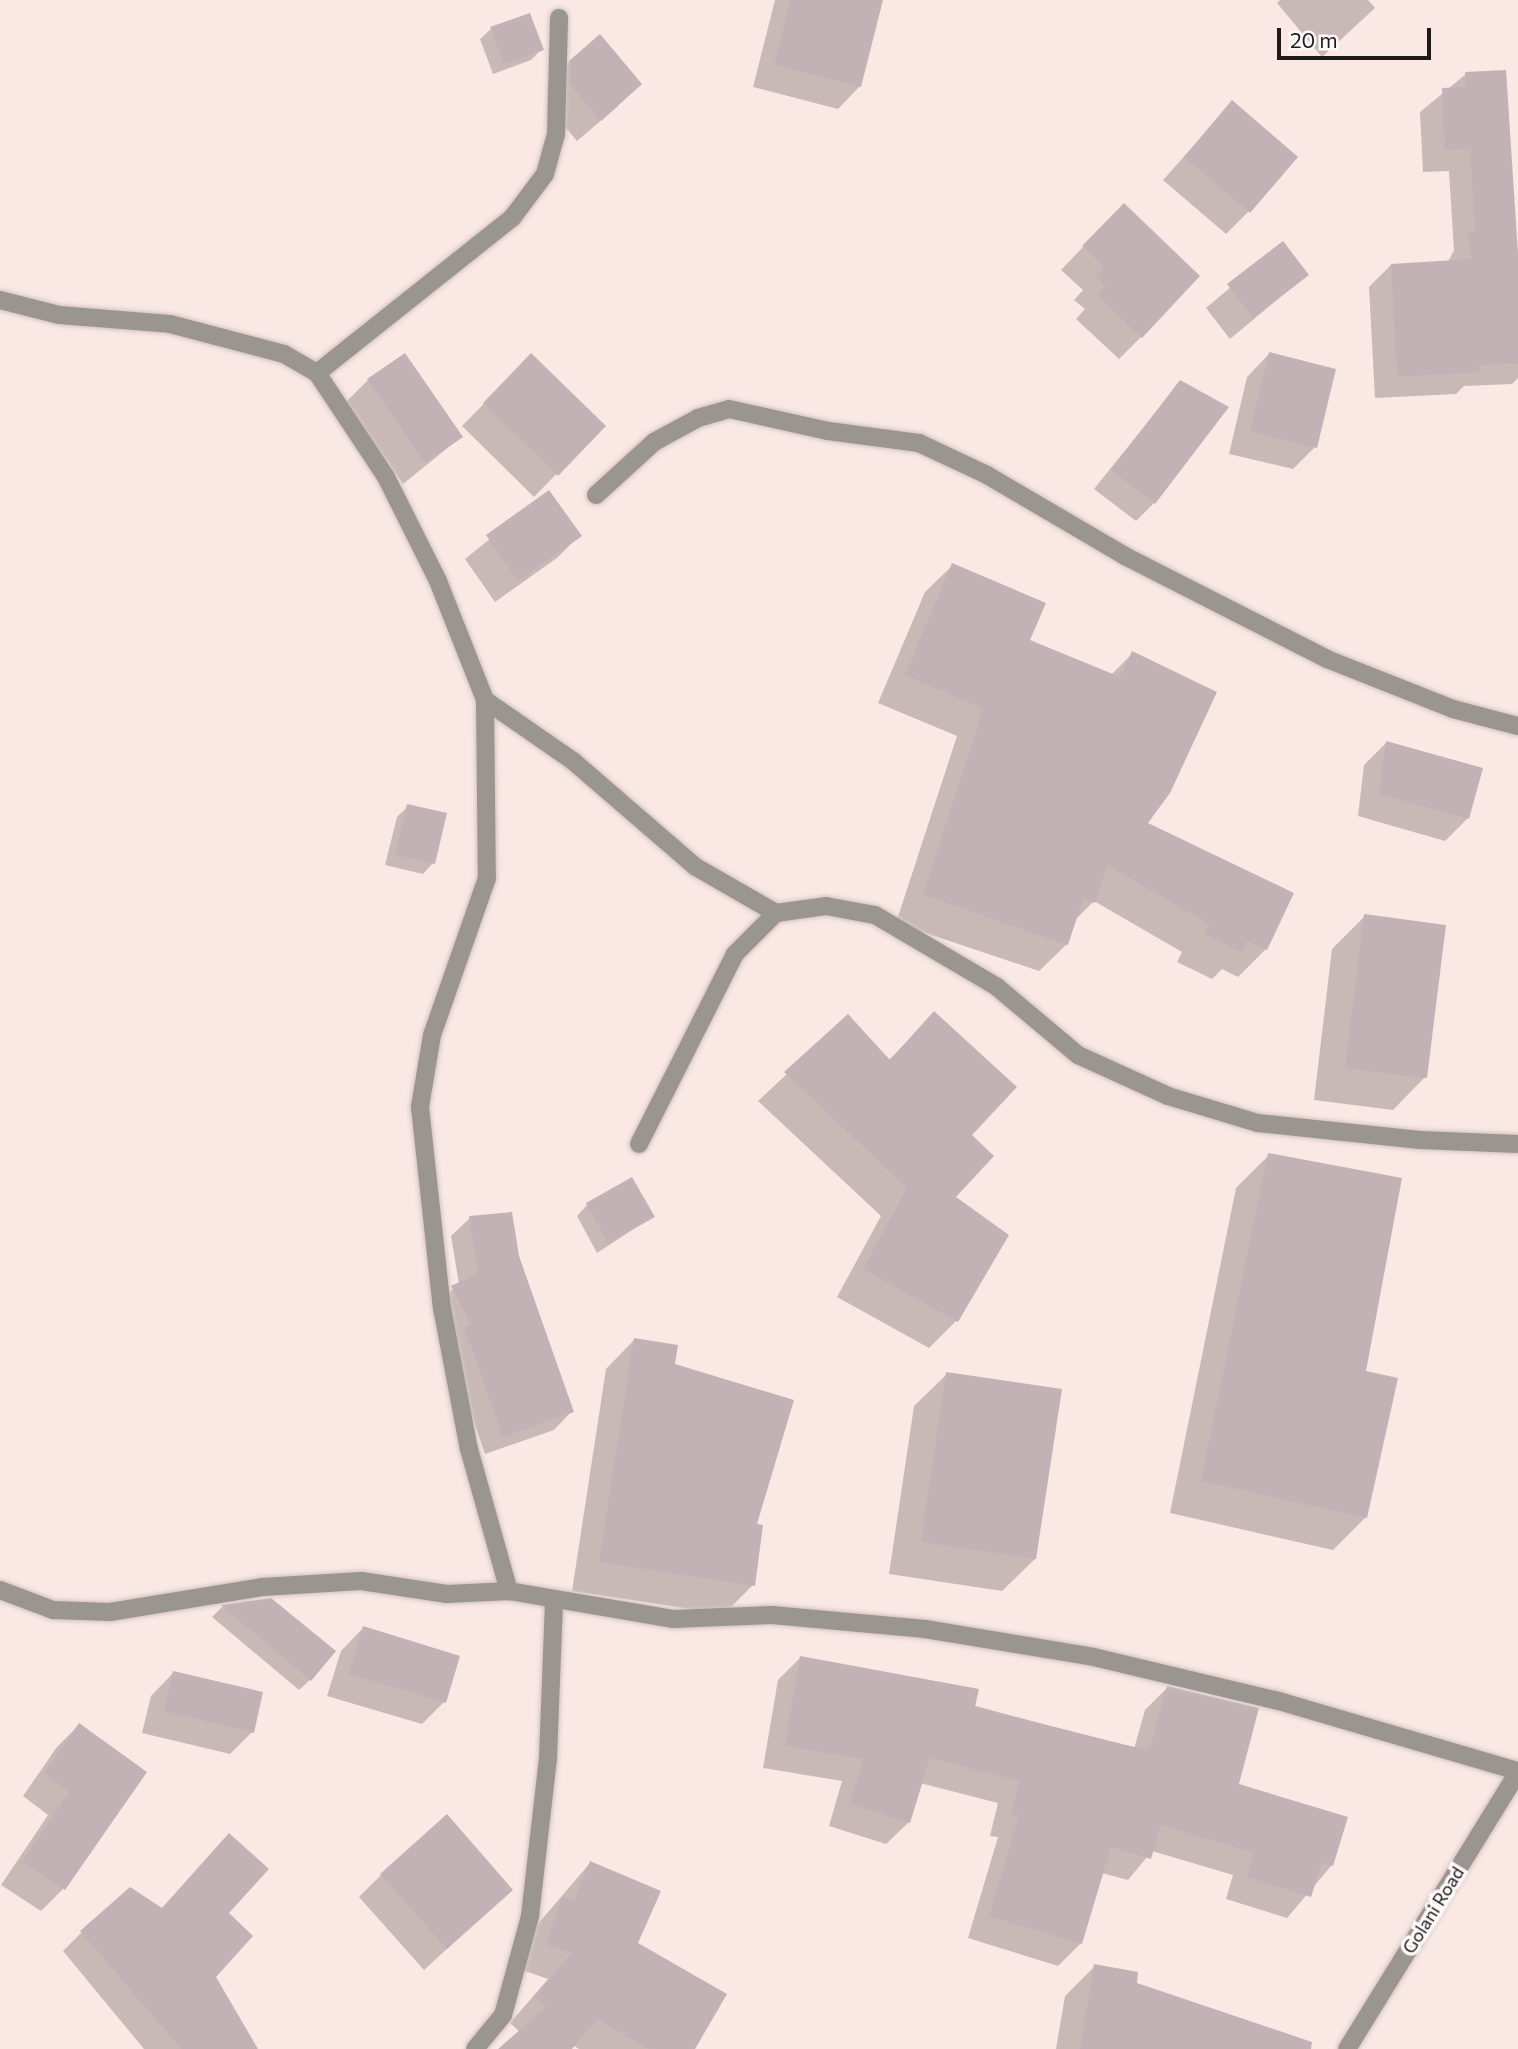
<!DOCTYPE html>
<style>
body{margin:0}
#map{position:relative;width:1518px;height:2049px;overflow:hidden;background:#fae8e5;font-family:Commissioner,sans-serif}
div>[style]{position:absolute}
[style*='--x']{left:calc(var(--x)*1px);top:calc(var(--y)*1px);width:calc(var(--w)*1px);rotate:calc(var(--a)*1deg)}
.shadow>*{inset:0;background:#0003}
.building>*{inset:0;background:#c2b2b6}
.roads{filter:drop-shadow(0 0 2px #d3c3c0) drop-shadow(0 0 2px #d3c3c0)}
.minor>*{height:18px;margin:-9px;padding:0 9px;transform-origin:9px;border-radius:9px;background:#9b9591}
span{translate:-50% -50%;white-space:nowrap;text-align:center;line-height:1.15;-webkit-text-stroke:7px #fcf9f8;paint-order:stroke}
.street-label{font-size:18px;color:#1f1918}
.scale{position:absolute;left:1277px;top:28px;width:154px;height:32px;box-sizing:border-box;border:4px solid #1f1918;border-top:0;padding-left:9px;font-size:21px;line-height:24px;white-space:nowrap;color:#1f1918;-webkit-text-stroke:5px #fcf9f8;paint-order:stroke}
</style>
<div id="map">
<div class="shadow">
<i style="clip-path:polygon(775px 0,881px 0,860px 86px,838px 109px,753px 87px)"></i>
<i style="clip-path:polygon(1280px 0,1368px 0,1375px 8px,1322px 57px,1277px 3px)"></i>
<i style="clip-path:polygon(491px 29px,542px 49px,531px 60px,493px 74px,480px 39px)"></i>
<i style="clip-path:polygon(570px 62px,618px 106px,577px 141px,547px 106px,548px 85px)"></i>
<i style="clip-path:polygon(1466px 74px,1518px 256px,1518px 378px,1512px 384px,1464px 386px,1456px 394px,1375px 398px,1369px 287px,1391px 265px,1448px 262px,1454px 250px,1449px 171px,1423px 172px,1420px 112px)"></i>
<i style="clip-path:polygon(1232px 103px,1248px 212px,1226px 234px,1163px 180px)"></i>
<i style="clip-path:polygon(1102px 227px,1141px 337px,1119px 359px,1076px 319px,1085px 309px,1074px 300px,1083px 290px,1061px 270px)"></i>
<i style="clip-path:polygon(1283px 243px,1307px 275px,1230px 339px,1206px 308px)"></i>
<i style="clip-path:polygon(1269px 354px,1315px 447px,1293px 469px,1229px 454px,1247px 377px)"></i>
<i style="clip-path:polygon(509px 378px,603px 426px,534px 497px,462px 426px)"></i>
<i style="clip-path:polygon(368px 380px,461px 437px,403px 484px,346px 402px)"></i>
<i style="clip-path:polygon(1180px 382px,1154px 503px,1136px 521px,1094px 489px)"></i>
<i style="clip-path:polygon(548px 492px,579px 536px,557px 558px,495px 602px,465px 559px)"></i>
<i style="clip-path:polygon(953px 565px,1028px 641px,1111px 675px,1132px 654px,1146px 824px,1292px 894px,1266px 949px,1238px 977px,1222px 969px,1212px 979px,1177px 962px,1182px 952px,1094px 901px,1074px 921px,1067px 944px,1039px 971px,896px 923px,957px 736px,878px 703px,925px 592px)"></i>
<i style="clip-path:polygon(1386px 743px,1468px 818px,1445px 841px,1358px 816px,1364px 765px)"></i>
<i style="clip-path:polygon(408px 806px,433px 863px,423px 874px,385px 865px,397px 817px)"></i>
<i style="clip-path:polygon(1365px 916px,1425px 1077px,1393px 1110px,1314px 1100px,1332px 949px)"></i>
<i style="clip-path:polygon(935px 1013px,970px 1135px,954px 1197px,1006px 1235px,956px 1321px,929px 1348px,837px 1297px,881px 1216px,758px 1101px,848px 1017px,888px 1061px)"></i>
<i style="clip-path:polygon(1269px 1155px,1364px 1373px,1366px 1517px,1333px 1550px,1170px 1513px,1236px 1188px)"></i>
<i style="clip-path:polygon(587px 1205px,652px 1217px,597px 1253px,577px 1216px)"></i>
<i style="clip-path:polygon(470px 1218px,517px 1256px,572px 1411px,554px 1430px,485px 1454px,434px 1306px,459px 1284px,451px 1236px)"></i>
<i style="clip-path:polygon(634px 1340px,674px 1366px,754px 1526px,753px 1585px,724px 1614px,572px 1591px,606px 1369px)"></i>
<i style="clip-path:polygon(947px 1374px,1035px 1559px,1002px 1591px,889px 1574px,914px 1406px)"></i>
<i style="clip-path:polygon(270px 1600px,310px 1680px,299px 1690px,212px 1617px,222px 1607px)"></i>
<i style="clip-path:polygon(363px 1628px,444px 1702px,422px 1724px,327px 1696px,341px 1651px)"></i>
<i style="clip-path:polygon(800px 1658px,1134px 1749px,1145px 1710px,1167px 1688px,1237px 1786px,1332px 1865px,1287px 1918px,1226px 1899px,1233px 1875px,1152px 1851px,1128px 1880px,1102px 1873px,1081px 1943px,1058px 1966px,968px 1938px,998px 1837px,990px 1836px,998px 1803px,920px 1783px,909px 1822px,886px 1844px,829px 1826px,842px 1781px,763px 1768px,778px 1680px)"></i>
<i style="clip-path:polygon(173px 1673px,252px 1732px,230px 1754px,142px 1733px,151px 1696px)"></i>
<i style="clip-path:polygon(79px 1725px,63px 1889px,41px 1911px,1px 1885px,48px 1815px,23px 1796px,57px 1747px)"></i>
<i style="clip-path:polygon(590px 1863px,636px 1944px,693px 2049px,579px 2049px,573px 2045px,569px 2049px,501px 2049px,520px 2032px,510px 2023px,548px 1979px,522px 1970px,537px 1925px)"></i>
<i style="clip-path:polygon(381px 1875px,511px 1890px,424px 1970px,359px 1897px)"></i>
<i style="clip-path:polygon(161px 1910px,214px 1977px,256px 2049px,144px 2049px,63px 1951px,82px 1932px)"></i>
<i style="clip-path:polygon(1095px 1966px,1135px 1984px,1254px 2049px,1056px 2049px,1065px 1996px)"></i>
</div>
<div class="building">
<i style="clip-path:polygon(790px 0,883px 0,861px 87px,774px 65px)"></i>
<i style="clip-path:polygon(530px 13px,544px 50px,504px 64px,490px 27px)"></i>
<i style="clip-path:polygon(600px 34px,642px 84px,601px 121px,569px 83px,569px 61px)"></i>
<i style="clip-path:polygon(1506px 70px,1518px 254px,1518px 363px,1479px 365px,1480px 372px,1397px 377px,1391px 264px,1472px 259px,1468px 233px,1475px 232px,1470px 149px,1445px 150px,1442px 88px,1465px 87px,1465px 72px)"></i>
<i style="clip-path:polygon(1232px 100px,1298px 157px,1250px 213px,1184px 157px)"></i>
<i style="clip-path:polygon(1124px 203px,1200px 276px,1142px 338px,1097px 295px,1106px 286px,1095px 277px,1104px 267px,1082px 246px)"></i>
<i style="clip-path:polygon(1283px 241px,1309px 275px,1253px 318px,1227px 284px)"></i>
<i style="clip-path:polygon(1269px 352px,1336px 369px,1317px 448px,1250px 432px)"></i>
<i style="clip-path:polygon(405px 353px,463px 437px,425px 463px,367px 379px)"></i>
<i style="clip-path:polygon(531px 353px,606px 426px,558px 476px,483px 403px)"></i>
<i style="clip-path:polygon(1180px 380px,1229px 407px,1155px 504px,1111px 470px)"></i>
<i style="clip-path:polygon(549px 490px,582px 536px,518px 581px,486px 535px)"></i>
<i style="clip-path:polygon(952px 563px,1046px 603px,1030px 640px,1120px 677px,1132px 651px,1217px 692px,1170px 793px,1148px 823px,1294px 893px,1267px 950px,1247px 941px,1241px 952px,1204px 934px,1209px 924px,1107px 865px,1095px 903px,1083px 899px,1068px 945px,923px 895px,983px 709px,905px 675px)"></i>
<i style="clip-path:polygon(1386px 741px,1483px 768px,1469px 819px,1379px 794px)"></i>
<i style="clip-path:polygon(407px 804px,447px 813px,435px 864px,395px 855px)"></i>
<i style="clip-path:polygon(1364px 914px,1446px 925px,1427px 1078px,1345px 1068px)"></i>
<i style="clip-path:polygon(934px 1011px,1017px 1087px,972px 1135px,994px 1156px,956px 1197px,1009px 1235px,958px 1322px,863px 1269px,907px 1188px,784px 1072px,848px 1014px,890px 1060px)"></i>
<i style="clip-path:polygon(1268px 1153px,1402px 1178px,1366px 1371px,1398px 1378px,1367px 1518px,1201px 1481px)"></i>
<i style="clip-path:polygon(632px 1177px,655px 1217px,608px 1243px,586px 1203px)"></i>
<i style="clip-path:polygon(512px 1212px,519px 1256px,574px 1412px,503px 1437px,464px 1327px,471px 1325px,451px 1286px,478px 1273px,469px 1216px)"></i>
<i style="clip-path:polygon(634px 1338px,678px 1345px,675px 1364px,794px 1400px,757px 1524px,763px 1525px,755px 1586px,599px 1562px)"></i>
<i style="clip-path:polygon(946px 1372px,1062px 1389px,1036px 1559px,921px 1542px)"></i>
<i style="clip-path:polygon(271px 1598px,336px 1651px,311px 1681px,221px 1605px)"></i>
<i style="clip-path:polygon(363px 1626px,460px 1656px,446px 1703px,349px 1674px)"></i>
<i style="clip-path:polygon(800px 1656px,979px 1689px,975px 1707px,1142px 1749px,1150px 1747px,1167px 1686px,1259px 1708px,1239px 1784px,1348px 1817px,1333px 1866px,1322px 1863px,1311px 1897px,1247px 1877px,1254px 1853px,1161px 1825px,1151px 1859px,1111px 1847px,1082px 1944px,989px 1916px,1019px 1815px,1011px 1814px,1019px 1781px,930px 1758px,910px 1823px,850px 1804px,863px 1759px,785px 1746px)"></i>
<i style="clip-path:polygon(173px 1671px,263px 1692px,254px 1733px,164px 1711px)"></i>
<i style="clip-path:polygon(79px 1723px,147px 1772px,65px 1890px,22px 1862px,69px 1792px,44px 1773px)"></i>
<i style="clip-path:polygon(447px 1814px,513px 1890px,447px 1949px,380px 1874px)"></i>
<i style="clip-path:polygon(229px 1833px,269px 1869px,229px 1913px,253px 1936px,216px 1977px,258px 2049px,181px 2049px,80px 1931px,130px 1887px,162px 1908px)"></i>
<i style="clip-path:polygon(590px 1861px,661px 1891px,638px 1943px,727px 1994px,695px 2049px,649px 2049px,597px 2019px,572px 2049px,498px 2049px,546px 2007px,534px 1997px,572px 1953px,546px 1944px,562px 1897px,574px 1901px)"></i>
<i style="clip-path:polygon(1094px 1964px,1138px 1972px,1137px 1983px,1312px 2042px,1311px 2049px,1080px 2049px)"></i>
</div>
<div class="roads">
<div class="minor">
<i style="--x:0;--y:300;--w:61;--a:14.3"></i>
<i style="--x:59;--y:315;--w:111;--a:4.6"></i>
<i style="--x:170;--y:324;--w:118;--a:14.7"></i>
<i style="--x:284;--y:354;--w:38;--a:30"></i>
<i style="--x:317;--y:373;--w:125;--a:56.4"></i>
<i style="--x:386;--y:477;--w:116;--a:63.4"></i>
<i style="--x:438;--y:581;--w:128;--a:68.4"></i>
<i style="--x:485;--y:700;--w:178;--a:89.4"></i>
<i style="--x:487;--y:878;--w:166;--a:109.3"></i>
<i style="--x:432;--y:1035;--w:73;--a:99.5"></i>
<i style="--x:420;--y:1107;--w:202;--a:83.8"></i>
<i style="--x:442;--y:1308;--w:144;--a:79.2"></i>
<i style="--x:469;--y:1449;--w:148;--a:74.3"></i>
<i style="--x:317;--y:373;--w:249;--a:-38.5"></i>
<i style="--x:512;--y:218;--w:55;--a:-53.1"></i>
<i style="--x:545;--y:174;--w:41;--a:-74.6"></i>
<i style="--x:556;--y:134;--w:116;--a:-88.5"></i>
<i style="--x:596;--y:495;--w:79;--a:-42.4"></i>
<i style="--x:654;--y:442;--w:50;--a:-28.6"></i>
<i style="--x:698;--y:418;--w:32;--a:-16"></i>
<i style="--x:729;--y:409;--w:101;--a:12.5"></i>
<i style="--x:828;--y:431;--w:92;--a:7.5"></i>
<i style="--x:919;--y:443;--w:75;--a:25.2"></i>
<i style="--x:987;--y:475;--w:160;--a:30.4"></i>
<i style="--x:1125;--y:556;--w:227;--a:27"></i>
<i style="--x:1327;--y:659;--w:136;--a:21.6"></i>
<i style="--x:1453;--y:709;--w:67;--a:14.7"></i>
<i style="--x:485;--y:700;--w:107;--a:34.7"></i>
<i style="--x:573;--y:761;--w:162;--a:40.8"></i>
<i style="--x:696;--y:867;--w:92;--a:29.9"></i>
<i style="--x:639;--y:1144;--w:213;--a:-63.2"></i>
<i style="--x:735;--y:954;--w:58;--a:-45"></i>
<i style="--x:776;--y:913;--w:50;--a:-8"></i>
<i style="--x:826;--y:906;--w:50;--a:10.4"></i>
<i style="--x:875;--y:915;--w:142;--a:30.5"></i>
<i style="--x:997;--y:987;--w:106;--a:40"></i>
<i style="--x:1078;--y:1055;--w:99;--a:24.5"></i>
<i style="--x:1168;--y:1096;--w:94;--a:16.7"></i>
<i style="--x:1258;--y:1123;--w:163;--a:6"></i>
<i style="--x:1420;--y:1140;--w:98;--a:2.3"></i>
<i style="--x:0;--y:1590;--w:57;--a:20.7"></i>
<i style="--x:53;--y:1610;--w:57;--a:2"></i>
<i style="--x:110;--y:1612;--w:154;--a:-9.3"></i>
<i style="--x:262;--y:1587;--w:99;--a:-3.5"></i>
<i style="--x:361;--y:1581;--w:87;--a:8.6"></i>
<i style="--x:447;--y:1594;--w:62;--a:-2.8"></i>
<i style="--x:509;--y:1591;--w:166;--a:9.7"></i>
<i style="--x:673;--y:1619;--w:99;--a:-2.3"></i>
<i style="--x:772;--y:1615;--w:154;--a:5.2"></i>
<i style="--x:925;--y:1629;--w:171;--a:9.4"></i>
<i style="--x:1094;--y:1657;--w:186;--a:13.4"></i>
<i style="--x:1275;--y:1700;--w:253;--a:16.3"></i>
<i style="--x:475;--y:2049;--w:44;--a:-50.5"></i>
<i style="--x:503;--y:2015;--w:103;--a:-74.7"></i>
<i style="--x:530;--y:1916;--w:159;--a:-83.5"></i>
<i style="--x:548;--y:1758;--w:156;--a:-87.8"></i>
<i style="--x:1347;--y:2049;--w:326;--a:-58.3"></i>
</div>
</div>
<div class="street-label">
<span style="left:1433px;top:1910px;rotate:-58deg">Golani Road</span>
</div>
<div class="scale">20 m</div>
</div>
